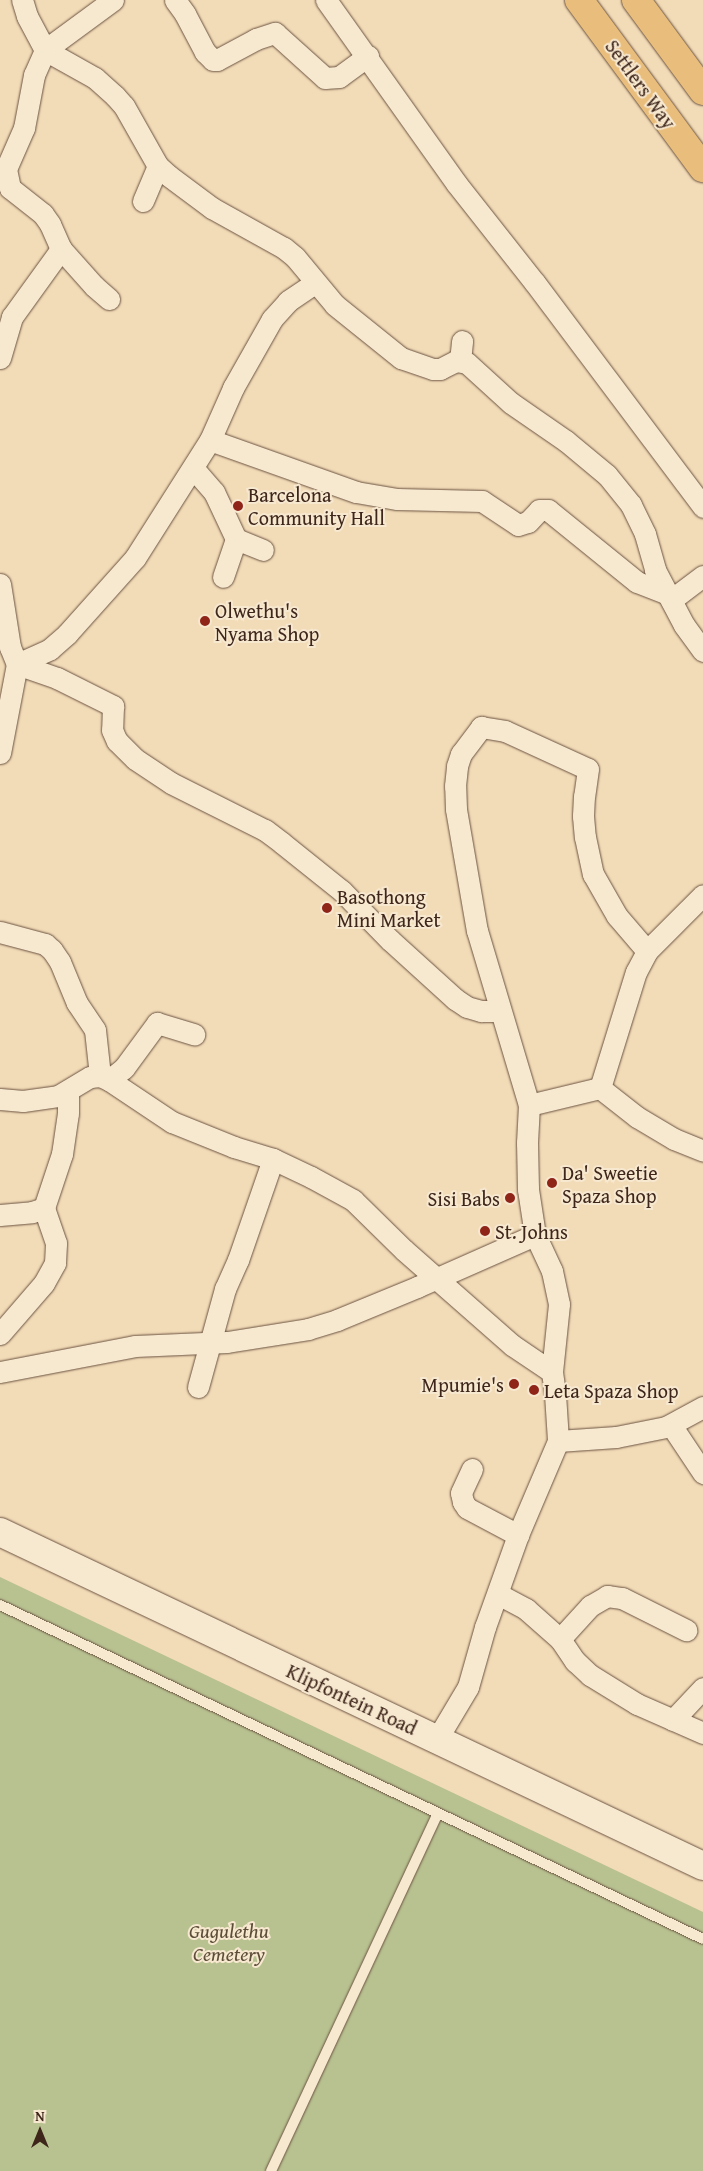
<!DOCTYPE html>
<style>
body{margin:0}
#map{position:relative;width:703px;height:2171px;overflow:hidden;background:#f2dbb7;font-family:"Gentium Book Plus",serif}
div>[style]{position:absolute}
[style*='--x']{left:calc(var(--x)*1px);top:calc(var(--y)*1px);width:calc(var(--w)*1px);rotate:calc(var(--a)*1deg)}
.green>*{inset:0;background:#b8c190}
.roads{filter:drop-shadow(0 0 1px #6b5341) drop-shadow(0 0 1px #6b5341)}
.service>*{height:10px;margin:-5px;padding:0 5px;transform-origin:5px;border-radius:5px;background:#f7e8d0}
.minor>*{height:21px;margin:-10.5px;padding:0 10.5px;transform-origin:10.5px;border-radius:10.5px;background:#f7e8d0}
.secondary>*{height:28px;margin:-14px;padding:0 14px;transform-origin:14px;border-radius:14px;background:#f7e8d0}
.motorway>*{height:28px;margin:-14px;padding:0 14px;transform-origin:14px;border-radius:14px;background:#e9be7c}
.dots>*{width:14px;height:14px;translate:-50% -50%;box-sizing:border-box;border:2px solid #f7e8d0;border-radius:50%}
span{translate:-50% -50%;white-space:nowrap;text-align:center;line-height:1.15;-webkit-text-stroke:4px #f7e8d0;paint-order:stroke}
.street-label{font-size:20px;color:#3e261a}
.poi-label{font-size:20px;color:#3e261a}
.left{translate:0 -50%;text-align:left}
.right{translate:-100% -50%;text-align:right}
.park-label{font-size:20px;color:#5c4d38;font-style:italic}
.north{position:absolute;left:15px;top:2106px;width:50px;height:50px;-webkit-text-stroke:4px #f7e8d0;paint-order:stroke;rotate:0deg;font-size:14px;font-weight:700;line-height:20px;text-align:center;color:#3e261a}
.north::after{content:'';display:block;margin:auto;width:18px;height:22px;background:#3e261a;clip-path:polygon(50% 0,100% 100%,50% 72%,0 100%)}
</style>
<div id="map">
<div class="green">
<i style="clip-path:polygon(0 1577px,703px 1912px,703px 2171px,0 2171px)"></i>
</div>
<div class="roads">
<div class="service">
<i style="--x:0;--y:1605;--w:778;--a:25.41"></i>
<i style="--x:271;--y:2171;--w:393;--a:-65"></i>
</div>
<div class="minor">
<i style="--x:113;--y:0;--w:84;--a:143.7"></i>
<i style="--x:45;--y:50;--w:57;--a:29.2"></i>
<i style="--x:95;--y:78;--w:27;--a:42"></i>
<i style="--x:115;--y:96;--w:13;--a:48"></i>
<i style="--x:124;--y:106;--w:69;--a:60.5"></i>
<i style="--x:158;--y:166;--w:15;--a:42"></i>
<i style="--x:169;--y:176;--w:54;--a:36.7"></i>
<i style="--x:212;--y:208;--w:82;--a:29.1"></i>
<i style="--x:284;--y:248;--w:14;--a:39"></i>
<i style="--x:295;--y:257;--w:62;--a:50.2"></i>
<i style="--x:335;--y:305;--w:85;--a:38.8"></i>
<i style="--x:401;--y:358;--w:34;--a:19"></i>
<i style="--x:433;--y:369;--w:7;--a:0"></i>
<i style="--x:440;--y:369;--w:18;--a:-27"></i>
<i style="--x:456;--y:361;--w:11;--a:10"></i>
<i style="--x:467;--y:363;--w:59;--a:42.3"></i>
<i style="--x:511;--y:403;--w:67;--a:34.6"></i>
<i style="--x:566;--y:441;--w:53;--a:39.7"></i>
<i style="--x:607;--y:475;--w:38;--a:51"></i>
<i style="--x:631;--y:505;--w:32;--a:64"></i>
<i style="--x:645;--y:534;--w:37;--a:74"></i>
<i style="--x:655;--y:570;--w:62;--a:62.2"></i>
<i style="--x:684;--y:625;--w:32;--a:54"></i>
<i style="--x:175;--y:0;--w:17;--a:54"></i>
<i style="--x:185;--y:14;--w:43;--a:62.2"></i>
<i style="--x:205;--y:52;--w:11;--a:45"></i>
<i style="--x:213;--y:60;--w:4;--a:0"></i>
<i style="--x:217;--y:60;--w:44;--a:-28.3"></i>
<i style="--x:256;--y:39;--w:20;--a:-18"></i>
<i style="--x:275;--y:33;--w:67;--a:42"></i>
<i style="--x:325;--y:78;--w:14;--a:-4"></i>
<i style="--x:339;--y:77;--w:36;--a:-36"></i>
<i style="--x:326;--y:0;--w:224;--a:54.6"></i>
<i style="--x:456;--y:183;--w:127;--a:51.7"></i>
<i style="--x:535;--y:283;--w:280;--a:53.1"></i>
<i style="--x:143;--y:201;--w:38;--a:-67"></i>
<i style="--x:61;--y:249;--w:50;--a:48.3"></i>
<i style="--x:94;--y:286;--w:20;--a:41"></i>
<i style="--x:0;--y:358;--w:43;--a:-73.7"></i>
<i style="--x:12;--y:317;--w:84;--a:-54.2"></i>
<i style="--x:61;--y:249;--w:27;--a:-114"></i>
<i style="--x:50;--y:224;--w:12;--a:-125"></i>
<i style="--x:43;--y:214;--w:42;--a:-141.8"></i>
<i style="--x:10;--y:188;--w:19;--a:-102"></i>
<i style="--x:6;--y:169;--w:45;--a:-66.3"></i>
<i style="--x:24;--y:128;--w:54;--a:-79.3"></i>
<i style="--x:34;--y:75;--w:27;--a:-66"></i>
<i style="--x:45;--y:50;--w:38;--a:-118"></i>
<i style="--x:27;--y:16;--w:17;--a:-107"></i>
<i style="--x:460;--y:361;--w:20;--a:-84"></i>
<i style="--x:210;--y:440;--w:155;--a:19.6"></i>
<i style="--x:356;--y:492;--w:42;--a:9.7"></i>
<i style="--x:397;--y:499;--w:85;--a:1.3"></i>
<i style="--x:482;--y:501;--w:43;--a:33.7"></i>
<i style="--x:518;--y:525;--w:10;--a:-17"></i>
<i style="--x:528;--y:522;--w:16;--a:-47"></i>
<i style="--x:539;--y:510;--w:9;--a:0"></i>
<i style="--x:548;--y:510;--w:114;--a:39"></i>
<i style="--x:637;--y:582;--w:31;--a:21"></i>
<i style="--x:193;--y:468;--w:32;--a:49"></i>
<i style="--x:214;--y:492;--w:52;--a:64.9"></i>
<i style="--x:236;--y:539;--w:40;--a:108.9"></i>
<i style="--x:236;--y:539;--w:29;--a:22"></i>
<i style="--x:0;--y:584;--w:64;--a:81"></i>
<i style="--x:10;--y:647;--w:18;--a:68"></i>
<i style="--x:17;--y:664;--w:42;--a:19.3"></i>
<i style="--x:57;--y:678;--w:63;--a:26.6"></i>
<i style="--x:113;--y:706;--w:24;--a:92"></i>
<i style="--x:112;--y:730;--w:12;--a:66"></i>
<i style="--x:117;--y:741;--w:25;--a:45"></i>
<i style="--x:135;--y:759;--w:43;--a:33.7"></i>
<i style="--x:171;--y:783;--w:105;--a:26.6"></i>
<i style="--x:265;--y:830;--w:21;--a:37"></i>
<i style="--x:282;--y:843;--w:77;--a:38.7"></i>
<i style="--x:342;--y:891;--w:69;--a:45.6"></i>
<i style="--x:390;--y:940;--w:88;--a:42.2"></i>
<i style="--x:455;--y:999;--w:14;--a:34"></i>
<i style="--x:467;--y:1007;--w:15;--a:16"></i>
<i style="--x:481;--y:1011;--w:19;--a:0"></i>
<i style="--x:671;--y:600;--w:40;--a:-37"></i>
<i style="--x:0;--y:753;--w:91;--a:-79.2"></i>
<i style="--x:17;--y:664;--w:36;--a:-24"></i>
<i style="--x:50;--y:649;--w:23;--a:-41"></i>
<i style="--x:67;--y:634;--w:102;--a:-48.2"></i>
<i style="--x:135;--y:558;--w:140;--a:-57.6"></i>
<i style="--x:210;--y:440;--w:57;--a:-66.1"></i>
<i style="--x:233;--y:388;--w:79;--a:-60.5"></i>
<i style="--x:272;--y:319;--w:24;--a:-48"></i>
<i style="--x:288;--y:301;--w:32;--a:-34"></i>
<i style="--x:0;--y:932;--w:47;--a:14.9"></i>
<i style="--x:45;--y:944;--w:9;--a:41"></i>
<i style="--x:52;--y:950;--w:14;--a:56"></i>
<i style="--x:60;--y:962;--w:44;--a:67.5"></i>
<i style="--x:77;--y:1003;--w:32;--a:56"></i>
<i style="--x:95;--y:1030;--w:46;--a:83.8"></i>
<i style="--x:109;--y:1080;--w:19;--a:-39"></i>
<i style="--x:124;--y:1068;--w:56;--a:-53.7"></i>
<i style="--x:157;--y:1023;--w:39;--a:17"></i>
<i style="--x:600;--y:1088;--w:121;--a:-72.8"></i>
<i style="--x:636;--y:972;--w:24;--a:-62"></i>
<i style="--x:647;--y:951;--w:79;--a:-45"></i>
<i style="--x:600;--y:1088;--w:47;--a:38.1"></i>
<i style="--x:637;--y:1117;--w:43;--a:30.7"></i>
<i style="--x:674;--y:1139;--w:31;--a:22"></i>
<i style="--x:0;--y:1099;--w:23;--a:5"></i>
<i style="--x:23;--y:1101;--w:35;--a:-8"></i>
<i style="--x:58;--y:1096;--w:37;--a:-31"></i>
<i style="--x:90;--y:1077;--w:10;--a:-6"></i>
<i style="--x:100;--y:1076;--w:10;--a:24"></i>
<i style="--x:109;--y:1080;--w:76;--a:33.7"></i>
<i style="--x:172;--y:1122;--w:67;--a:22"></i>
<i style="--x:234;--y:1147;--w:41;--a:17.1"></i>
<i style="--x:273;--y:1159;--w:42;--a:25.3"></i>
<i style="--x:311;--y:1177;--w:48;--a:28.7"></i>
<i style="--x:353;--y:1200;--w:71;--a:44.4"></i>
<i style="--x:404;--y:1250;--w:144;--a:41.3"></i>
<i style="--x:512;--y:1345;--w:48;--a:34"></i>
<i style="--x:552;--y:1372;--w:22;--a:82"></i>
<i style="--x:555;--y:1394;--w:47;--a:86.3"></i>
<i style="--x:558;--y:1441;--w:102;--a:113.1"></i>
<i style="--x:518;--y:1535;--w:98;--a:109.7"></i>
<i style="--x:485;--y:1627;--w:62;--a:105.8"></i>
<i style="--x:468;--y:1687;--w:61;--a:120.8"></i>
<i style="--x:529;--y:1105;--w:73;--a:-13.5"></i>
<i style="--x:0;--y:1215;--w:32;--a:-5"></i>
<i style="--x:32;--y:1212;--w:13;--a:-18"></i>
<i style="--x:0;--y:1334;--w:67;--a:-49.2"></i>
<i style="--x:44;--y:1283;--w:23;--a:-61"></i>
<i style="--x:55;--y:1263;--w:20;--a:-87"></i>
<i style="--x:56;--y:1243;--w:37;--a:-109"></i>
<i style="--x:44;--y:1208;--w:57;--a:-71.6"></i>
<i style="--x:62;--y:1154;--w:41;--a:-81.7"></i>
<i style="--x:68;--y:1113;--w:22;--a:-90"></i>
<i style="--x:0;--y:1372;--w:137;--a:-10.9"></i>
<i style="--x:135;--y:1346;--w:92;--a:-2.5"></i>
<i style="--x:227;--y:1342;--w:82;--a:-9.1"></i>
<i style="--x:308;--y:1329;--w:30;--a:-17"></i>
<i style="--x:337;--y:1320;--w:87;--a:-22.4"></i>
<i style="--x:417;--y:1287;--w:129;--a:-23.8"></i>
<i style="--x:552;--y:1372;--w:68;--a:-84.1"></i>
<i style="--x:559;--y:1304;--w:34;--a:-102"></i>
<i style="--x:552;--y:1271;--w:40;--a:-115"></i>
<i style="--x:535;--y:1235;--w:47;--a:-98.7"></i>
<i style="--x:528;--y:1189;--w:46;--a:-91.2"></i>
<i style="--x:527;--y:1143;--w:38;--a:-87"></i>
<i style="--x:529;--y:1105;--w:182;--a:-106.6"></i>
<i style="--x:477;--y:931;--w:124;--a:-99.8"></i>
<i style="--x:456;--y:809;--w:23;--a:-92"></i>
<i style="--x:455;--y:786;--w:20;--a:-84"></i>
<i style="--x:457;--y:766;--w:13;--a:-72"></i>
<i style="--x:461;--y:754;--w:34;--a:-53"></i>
<i style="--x:481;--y:727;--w:24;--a:9"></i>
<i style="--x:505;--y:731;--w:91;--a:24.6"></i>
<i style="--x:588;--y:769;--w:27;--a:98"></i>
<i style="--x:584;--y:796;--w:20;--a:93"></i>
<i style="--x:583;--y:816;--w:21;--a:85"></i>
<i style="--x:585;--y:837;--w:38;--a:78"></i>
<i style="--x:593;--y:874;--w:48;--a:60.3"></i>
<i style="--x:617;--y:916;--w:46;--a:49.4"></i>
<i style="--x:198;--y:1387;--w:102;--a:-74.6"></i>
<i style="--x:225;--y:1289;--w:32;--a:-66"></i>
<i style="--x:238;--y:1260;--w:107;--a:-70.9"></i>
<i style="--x:671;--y:1425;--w:58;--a:56.3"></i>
<i style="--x:558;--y:1441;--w:58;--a:-3.9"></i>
<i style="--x:616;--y:1437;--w:51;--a:-11.3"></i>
<i style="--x:666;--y:1427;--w:42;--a:-28.4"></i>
<i style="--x:472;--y:1469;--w:26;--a:115"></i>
<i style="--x:461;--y:1493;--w:9;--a:77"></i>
<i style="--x:463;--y:1502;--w:7;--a:56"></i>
<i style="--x:467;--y:1508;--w:58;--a:27.9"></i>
<i style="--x:498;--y:1594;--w:32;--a:28"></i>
<i style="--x:526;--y:1609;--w:45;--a:41.4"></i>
<i style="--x:560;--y:1639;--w:27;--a:56"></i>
<i style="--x:575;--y:1661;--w:21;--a:43"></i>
<i style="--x:590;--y:1675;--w:55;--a:31.7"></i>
<i style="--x:637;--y:1704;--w:72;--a:23.7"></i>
<i style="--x:560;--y:1639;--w:45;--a:-47.7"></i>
<i style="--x:590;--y:1606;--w:20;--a:-30"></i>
<i style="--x:607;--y:1596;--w:15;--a:8"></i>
<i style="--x:622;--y:1598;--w:72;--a:26.6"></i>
<i style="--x:673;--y:1720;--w:44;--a:-46.8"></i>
</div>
<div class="secondary">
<i style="--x:0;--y:1532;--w:778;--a:25.41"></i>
</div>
<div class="motorway">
<i style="--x:579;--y:0;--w:209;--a:53.6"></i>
<i style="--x:636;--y:0;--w:113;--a:53.6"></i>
</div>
</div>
<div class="dots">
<i style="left:238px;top:506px;background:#8f2418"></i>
<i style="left:205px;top:621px;background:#8f2418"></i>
<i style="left:327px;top:908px;background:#8f2418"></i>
<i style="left:552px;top:1183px;background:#8f2418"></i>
<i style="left:510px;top:1198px;background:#8f2418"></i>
<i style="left:485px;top:1231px;background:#8f2418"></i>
<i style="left:514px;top:1384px;background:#8f2418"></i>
<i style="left:534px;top:1390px;background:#8f2418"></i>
</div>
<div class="street-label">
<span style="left:641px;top:84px;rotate:54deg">Settlers Way</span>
<span style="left:352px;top:1699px;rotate:25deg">Klipfontein Road</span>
</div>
<div class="poi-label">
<span class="left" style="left:248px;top:506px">Barcelona<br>Community Hall</span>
<span class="left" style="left:215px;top:622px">Olwethu's<br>Nyama Shop</span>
<span class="left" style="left:337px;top:908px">Basothong<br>Mini Market</span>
<span class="left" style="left:562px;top:1184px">Da' Sweetie<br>Spaza Shop</span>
<span class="right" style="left:500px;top:1198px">Sisi Babs</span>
<span class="left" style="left:495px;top:1231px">St. Johns</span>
<span class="right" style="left:504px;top:1384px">Mpumie's</span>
<span class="left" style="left:544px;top:1390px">Leta Spaza Shop</span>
</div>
<div class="park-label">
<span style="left:229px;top:1942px">Gugulethu<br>Cemetery</span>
</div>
<div class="north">N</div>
</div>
